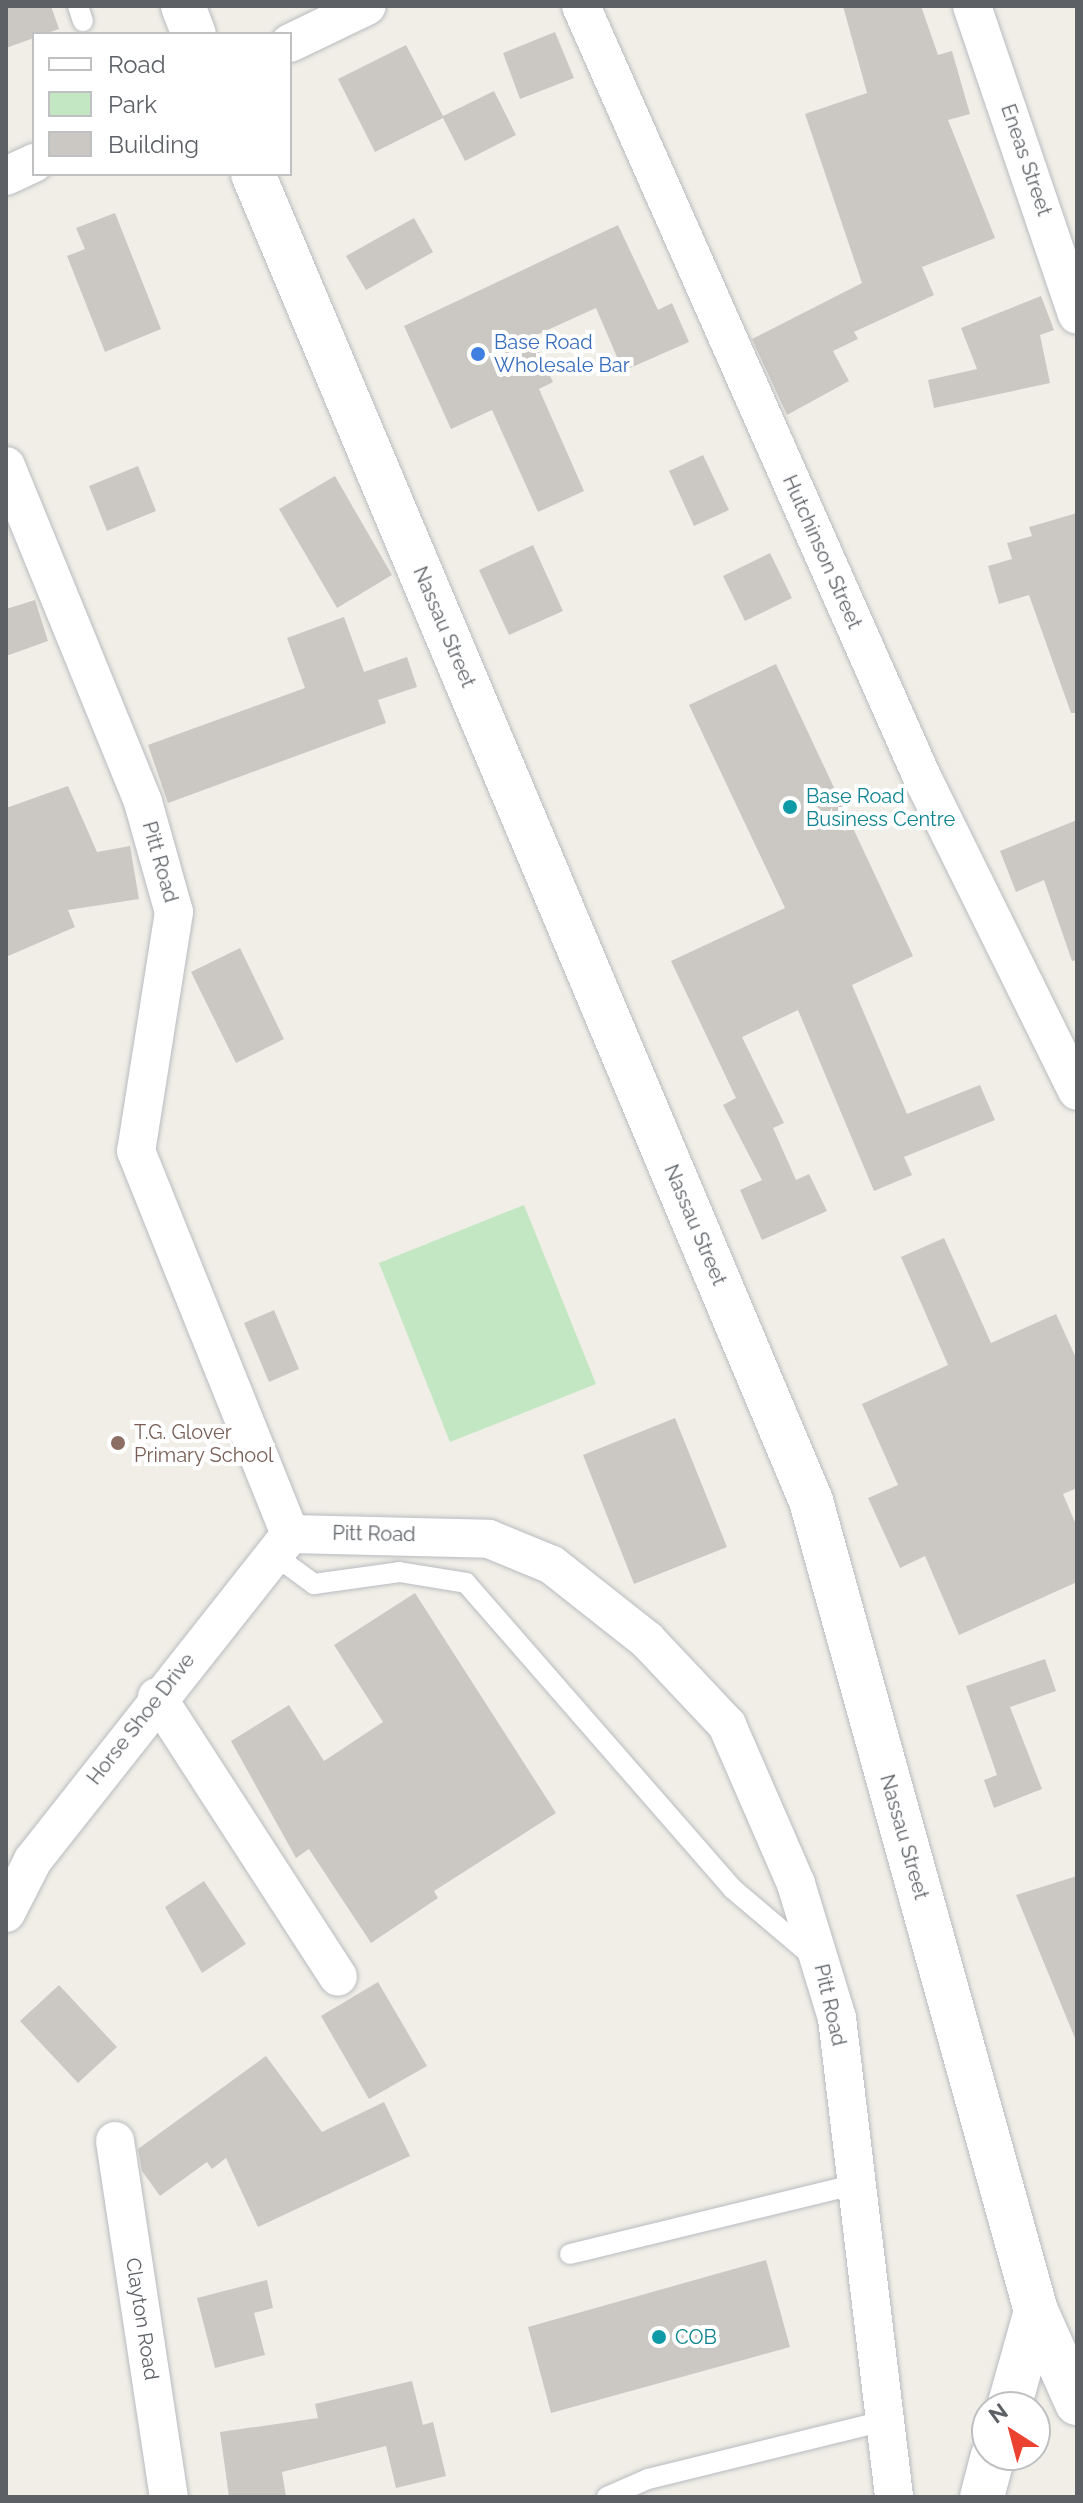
<!DOCTYPE html>
<style>
body{margin:0}
#map{position:relative;width:1083px;height:2503px;overflow:hidden;background:#f0eee6;font-family:Raleway,sans-serif}
div>[style]{position:absolute}
[style*='--x']{left:calc(var(--x)*1px);top:calc(var(--y)*1px);width:calc(var(--w)*1px);rotate:calc(var(--a)*1deg)}
.green>*{inset:0;background:#c3e7c3}
.building>*{inset:0;background:#cbc8c3}
.roads{filter:drop-shadow(0 0 2px #b8bbc0) drop-shadow(0 0 2px #b8bbc0)}
.service>*{height:20px;margin:-10px;padding:0 10px;transform-origin:10px;border-radius:10px;background:#fff}
.minor>*{height:38px;margin:-19px;padding:0 19px;transform-origin:19px;border-radius:19px;background:#fff}
.secondary>*{height:44px;margin:-22px;padding:0 22px;transform-origin:22px;border-radius:22px;background:#fff}
.dots>*{width:22px;height:22px;translate:-50% -50%;box-sizing:border-box;border:4px solid #fff;border-radius:50%}
span{translate:-50% -50%;white-space:nowrap;text-align:center;line-height:1.15;-webkit-text-stroke:8px #fff;paint-order:stroke}
.street-label{font-size:20px;color:#5d6166}
.shop-label{font-size:20px;color:#366cbe}
.left{translate:0 -50%;text-align:left}
.culture-label{font-size:20px;color:#0d838f}
.education-label{font-size:20px;color:#785e54}
.frame{position:absolute;inset:0;border:8px solid #5d6166;pointer-events:none}
.legend{position:absolute;left:32px;top:32px;width:260px;height:144px;box-sizing:border-box;background:#fff;border:2px solid #bec0c2;margin:0;padding:10px 14px;list-style:none;font-size:24px;color:#5d6166}
.legend li{display:flex;align-items:center;gap:16px;height:40px}
.legend b{width:40px;border:2px solid #bec0c2}
.north{position:absolute;left:971px;top:2391px;width:80px;height:80px;box-sizing:border-box;background:#fff;border:2px solid #bec0c2;border-radius:50%;rotate:324deg;font-size:22px;font-weight:700;line-height:32px;text-align:center;color:#5d6166}
.north::after{content:'';display:block;margin:auto;width:28px;height:36px;background:#eb4231;clip-path:polygon(50% 0,100% 100%,50% 72%,0 100%)}
</style>
<div id="map">
<div class="green">
<i style="clip-path:polygon(524px 1205px,596px 1384px,450px 1442px,379px 1263px)"></i>
</div>
<div class="building">
<i style="clip-path:polygon(6px 6px,51px 6px,59px 29px,6px 48px)"></i>
<i style="clip-path:polygon(843px 6px,921px 6px,938px 55px,952px 51px,970px 114px,948px 120px,995px 238px,922px 267px,934px 295px,854px 332px,858px 339px,833px 351px,849px 381px,787px 415px,752px 339px,862px 283px,805px 114px,867px 93px)"></i>
<i style="clip-path:polygon(555px 32px,574px 78px,520px 99px,503px 53px)"></i>
<i style="clip-path:polygon(406px 45px,443px 116px,494px 91px,516px 135px,465px 161px,443px 118px,375px 152px,338px 79px)"></i>
<i style="clip-path:polygon(115px 213px,161px 329px,105px 352px,67px 256px,85px 249px,76px 228px)"></i>
<i style="clip-path:polygon(414px 218px,433px 252px,366px 290px,346px 256px)"></i>
<i style="clip-path:polygon(618px 225px,658px 310px,672px 303px,689px 342px,623px 371px,596px 308px,532px 337px,553px 382px,539px 389px,584px 491px,538px 512px,492px 410px,451px 429px,404px 326px)"></i>
<i style="clip-path:polygon(1041px 296px,1054px 330px,1040px 335px,1050px 383px,934px 408px,928px 380px,977px 369px,961px 328px)"></i>
<i style="clip-path:polygon(703px 455px,729px 510px,694px 526px,669px 471px)"></i>
<i style="clip-path:polygon(138px 466px,156px 511px,107px 531px,89px 486px)"></i>
<i style="clip-path:polygon(335px 476px,392px 575px,337px 608px,279px 509px)"></i>
<i style="clip-path:polygon(1077px 513px,1077px 713px,1071px 713px,1029px 595px,999px 604px,988px 566px,1012px 559px,1007px 543px,1032px 536px,1029px 527px)"></i>
<i style="clip-path:polygon(533px 545px,563px 611px,509px 635px,479px 570px)"></i>
<i style="clip-path:polygon(770px 553px,792px 598px,745px 621px,723px 576px)"></i>
<i style="clip-path:polygon(35px 600px,48px 641px,6px 656px,6px 609px)"></i>
<i style="clip-path:polygon(344px 617px,364px 672px,407px 657px,417px 687px,378px 700px,386px 723px,168px 803px,148px 745px,305px 688px,287px 638px)"></i>
<i style="clip-path:polygon(776px 664px,913px 956px,852px 985px,907px 1114px,980px 1085px,995px 1120px,904px 1157px,912px 1175px,874px 1191px,798px 1010px,742px 1037px,784px 1123px,773px 1128px,796px 1180px,809px 1174px,827px 1211px,762px 1240px,740px 1190px,762px 1180px,723px 1105px,736px 1098px,671px 961px,785px 908px,689px 705px)"></i>
<i style="clip-path:polygon(68px 786px,97px 852px,130px 846px,139px 899px,68px 910px,75px 927px,6px 957px,6px 808px)"></i>
<i style="clip-path:polygon(1077px 820px,1077px 960px,1072px 961px,1044px 880px,1016px 892px,1000px 851px)"></i>
<i style="clip-path:polygon(240px 948px,284px 1039px,236px 1063px,191px 972px)"></i>
<i style="clip-path:polygon(944px 1238px,991px 1343px,1056px 1314px,1077px 1360px,1077px 1488px,1063px 1494px,1077px 1527px,1077px 1582px,959px 1635px,925px 1556px,900px 1568px,868px 1498px,898px 1485px,862px 1404px,948px 1365px,901px 1257px)"></i>
<i style="clip-path:polygon(274px 1310px,299px 1369px,269px 1382px,244px 1323px)"></i>
<i style="clip-path:polygon(675px 1418px,727px 1547px,634px 1584px,583px 1455px)"></i>
<i style="clip-path:polygon(415px 1593px,556px 1813px,434px 1891px,438px 1898px,371px 1943px,309px 1849px,296px 1858px,231px 1741px,289px 1705px,324px 1761px,383px 1722px,334px 1645px)"></i>
<i style="clip-path:polygon(1045px 1659px,1056px 1691px,1010px 1707px,1042px 1789px,994px 1808px,984px 1780px,997px 1775px,966px 1686px)"></i>
<i style="clip-path:polygon(1077px 1876px,1077px 2043px,1016px 1895px)"></i>
<i style="clip-path:polygon(204px 1881px,246px 1944px,202px 1973px,165px 1907px)"></i>
<i style="clip-path:polygon(378px 1982px,427px 2066px,369px 2099px,321px 2016px)"></i>
<i style="clip-path:polygon(59px 1985px,117px 2047px,78px 2083px,20px 2021px)"></i>
<i style="clip-path:polygon(266px 2056px,322px 2132px,384px 2102px,410px 2156px,258px 2227px,226px 2158px,212px 2169px,207px 2162px,160px 2196px,142px 2171px,138px 2149px)"></i>
<i style="clip-path:polygon(766px 2260px,790px 2347px,551px 2413px,528px 2327px)"></i>
<i style="clip-path:polygon(267px 2280px,273px 2308px,254px 2313px,265px 2355px,215px 2368px,197px 2298px)"></i>
<i style="clip-path:polygon(412px 2381px,423px 2425px,433px 2422px,446px 2476px,396px 2488px,386px 2446px,282px 2472px,286px 2497px,229px 2497px,220px 2432px,318px 2418px,315px 2404px)"></i>
</div>
<div class="roads">
<div class="service">
<i style="--x:78;--y:6;--w:16;--a:72"></i>
<i style="--x:273;--y:1554;--w:51;--a:36.2"></i>
<i style="--x:314;--y:1584;--w:86;--a:-8"></i>
<i style="--x:399;--y:1572;--w:68;--a:9.3"></i>
<i style="--x:466;--y:1583;--w:406;--a:48.9"></i>
<i style="--x:733;--y:1889;--w:104;--a:40.3"></i>
<i style="--x:570;--y:2254;--w:295;--a:-13.7"></i>
<i style="--x:607;--y:2497;--w:45;--a:-23.7"></i>
<i style="--x:648;--y:2479;--w:243;--a:-13.8"></i>
</div>
<div class="minor">
<i style="--x:581;--y:6;--w:843;--a:66.14"></i>
<i style="--x:922;--y:777;--w:350;--a:63.7"></i>
<i style="--x:972;--y:6;--w:326;--a:71.2"></i>
<i style="--x:290;--y:43;--w:85;--a:-25.7"></i>
<i style="--x:6;--y:176;--w:31;--a:-25"></i>
<i style="--x:6;--y:466;--w:363;--a:67.8"></i>
<i style="--x:143;--y:802;--w:114;--a:74.3"></i>
<i style="--x:174;--y:912;--w:242;--a:99"></i>
<i style="--x:136;--y:1151;--w:413;--a:68.1"></i>
<i style="--x:290;--y:1534;--w:199;--a:1.4"></i>
<i style="--x:489;--y:1539;--w:68;--a:22.4"></i>
<i style="--x:552;--y:1565;--w:121;--a:38.3"></i>
<i style="--x:647;--y:1640;--w:117;--a:46.7"></i>
<i style="--x:727;--y:1725;--w:173;--a:66.5"></i>
<i style="--x:796;--y:1884;--w:140;--a:73"></i>
<i style="--x:837;--y:2018;--w:482;--a:83.2"></i>
<i style="--x:157;--y:1697;--w:333;--a:57.1"></i>
<i style="--x:6;--y:1913;--w:59;--a:-63"></i>
<i style="--x:33;--y:1860;--w:415;--a:-51.7"></i>
<i style="--x:115;--y:2141;--w:360;--a:81.4"></i>
</div>
<div class="secondary">
<i style="--x:183;--y:6;--w:30;--a:69"></i>
<i style="--x:253;--y:174;--w:1440;--a:67.19"></i>
<i style="--x:811;--y:1501;--w:841;--a:74.48"></i>
<i style="--x:1036;--y:2311;--w:101;--a:66"></i>
<i style="--x:1009;--y:2407;--w:100;--a:-74.3"></i>
<i style="--x:982;--y:2497;--w:43;--a:-75.3"></i>
</div>
</div>
<div class="dots">
<i style="left:478px;top:354px;background:#3f7fe0"></i>
<i style="left:790px;top:807px;background:#0f9aa8"></i>
<i style="left:118px;top:1443px;background:#8d6e63"></i>
<i style="left:659px;top:2337px;background:#0f9aa8"></i>
</div>
<div class="street-label">
<span style="left:1026px;top:160px;rotate:71deg">Eneas Street</span>
<span style="left:822px;top:552px;rotate:66deg">Hutchinson Street</span>
<span style="left:444px;top:627px;rotate:67deg">Nassau Street</span>
<span style="left:160px;top:862px;rotate:74deg">Pitt Road</span>
<span style="left:695px;top:1225px;rotate:67deg">Nassau Street</span>
<span style="left:374px;top:1534px;rotate:1deg">Pitt Road</span>
<span style="left:141px;top:1719px;rotate:-52deg">Horse Shoe Drive</span>
<span style="left:904px;top:1837px;rotate:74deg">Nassau Street</span>
<span style="left:830px;top:2005px;rotate:77deg">Pitt Road</span>
<span style="left:142px;top:2319px;rotate:81deg">Clayton Road</span>
</div>
<div class="shop-label">
<span class="left" style="left:494px;top:354px">Base Road<br>Wholesale Bar</span>
</div>
<div class="culture-label">
<span class="left" style="left:806px;top:808px">Base Road<br>Business Centre</span>
<span class="left" style="left:675px;top:2337px">COB</span>
</div>
<div class="education-label">
<span class="left" style="left:134px;top:1444px">T.G. Glover<br>Primary School</span>
</div>
<div class="frame"></div>
<ul class="legend">
<li><b style="height:10px;background:#fff"></b>Road</li>
<li><b style="height:22px;background:#c3e7c3"></b>Park</li>
<li><b style="height:22px;background:#cbc8c3"></b>Building</li>
</ul>
<div class="north">N</div>
</div>
